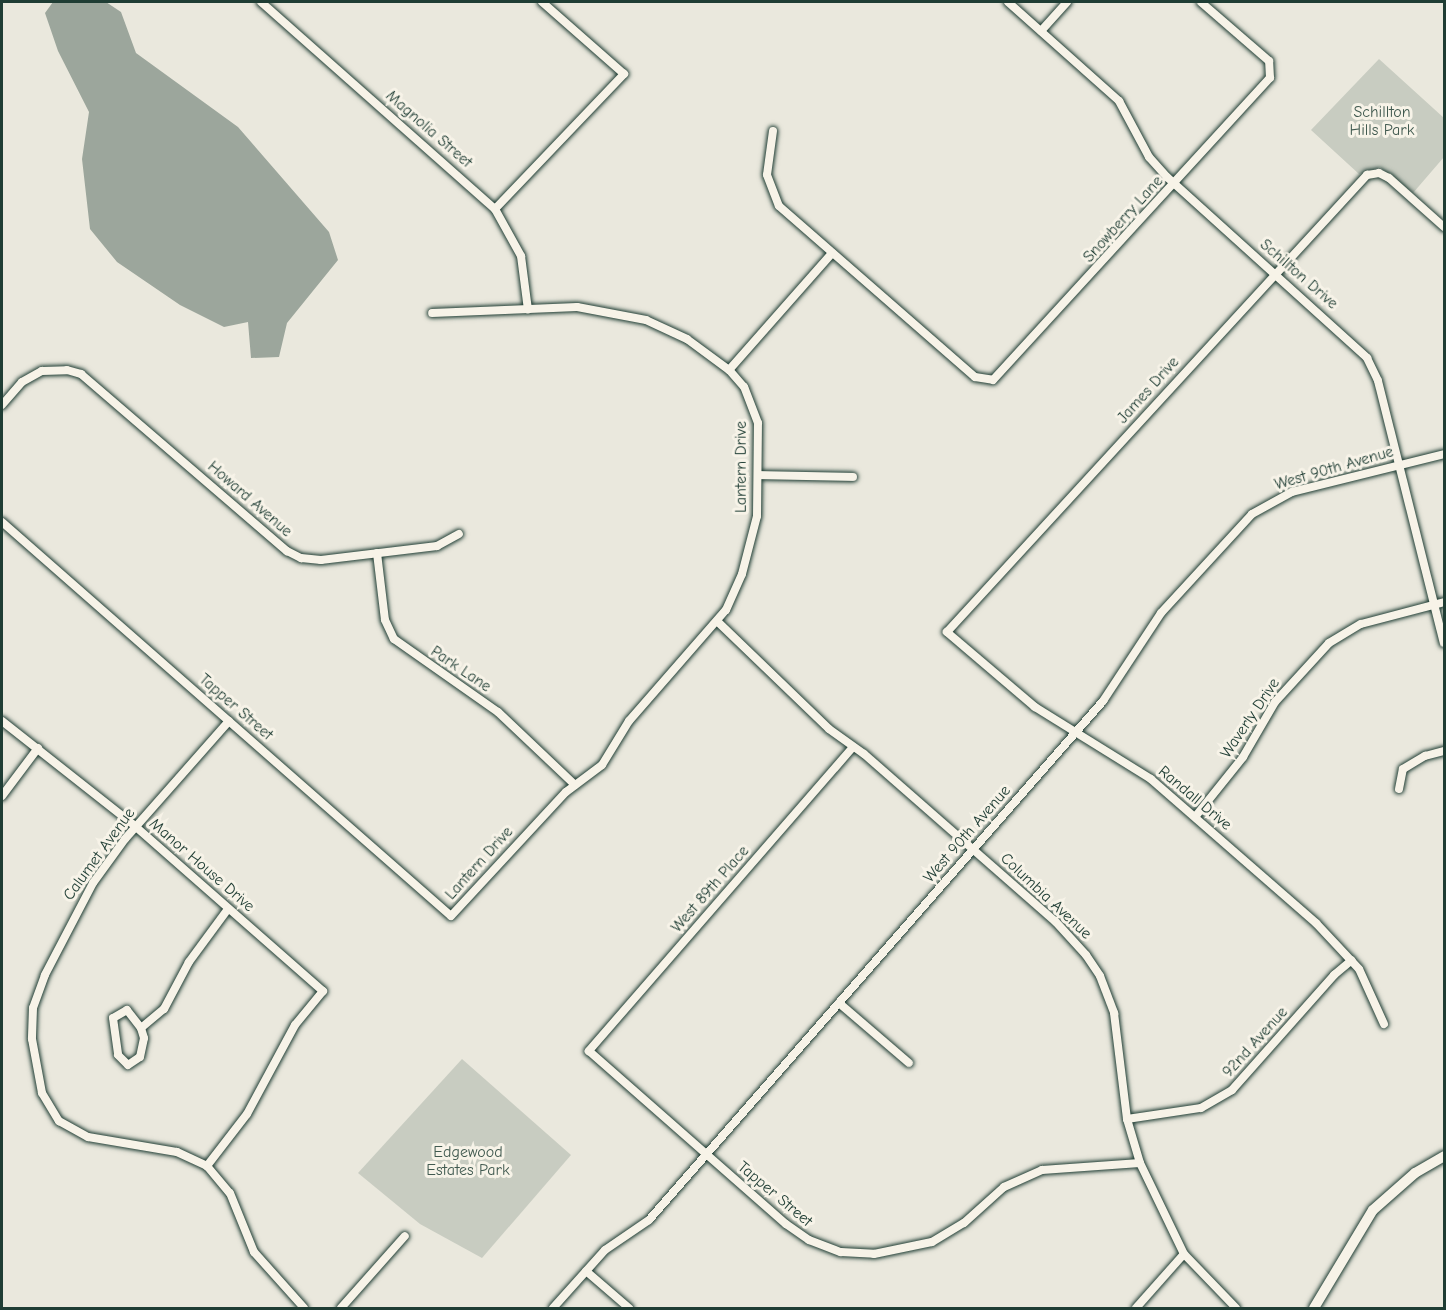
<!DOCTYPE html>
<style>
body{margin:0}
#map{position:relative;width:1446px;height:1310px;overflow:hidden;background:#eae8dd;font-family:"Comic Neue",sans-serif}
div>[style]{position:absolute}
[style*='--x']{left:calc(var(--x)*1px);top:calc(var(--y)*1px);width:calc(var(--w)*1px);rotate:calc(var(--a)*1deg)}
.green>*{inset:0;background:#c8ccc1}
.water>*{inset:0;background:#9ca69c}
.roads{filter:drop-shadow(0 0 2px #1f3d34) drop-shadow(0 0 2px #1f3d34)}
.minor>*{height:8px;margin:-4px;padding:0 4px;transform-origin:4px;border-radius:4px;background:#f7f3e8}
.tertiary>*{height:10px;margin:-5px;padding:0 5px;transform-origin:5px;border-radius:5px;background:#f7f3e8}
span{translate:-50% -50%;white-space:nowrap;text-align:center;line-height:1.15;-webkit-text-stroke:6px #f7f3e8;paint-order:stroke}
.park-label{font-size:16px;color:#415a50}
.street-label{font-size:16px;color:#1f3d34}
.frame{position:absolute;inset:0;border:3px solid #1f3d34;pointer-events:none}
</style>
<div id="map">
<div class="green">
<i style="clip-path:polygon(1379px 59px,1444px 118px,1444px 157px,1413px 193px,1380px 167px,1359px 174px,1311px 130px)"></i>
<i style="clip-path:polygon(462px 1059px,571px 1155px,482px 1258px,420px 1224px,358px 1173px)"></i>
</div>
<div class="water">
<i style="clip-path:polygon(53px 2px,106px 2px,121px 12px,136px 53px,238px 127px,329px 232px,338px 260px,287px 323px,279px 357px,251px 358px,248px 322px,224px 327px,180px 305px,117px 262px,90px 229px,82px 159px,89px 112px,58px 51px,45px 13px)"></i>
</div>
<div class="roads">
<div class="minor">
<i style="--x:261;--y:2;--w:312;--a:41.5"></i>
<i style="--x:495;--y:209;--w:54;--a:61"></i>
<i style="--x:521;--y:256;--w:54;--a:82.6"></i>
<i style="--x:1008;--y:2;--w:149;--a:41.7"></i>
<i style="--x:1119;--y:101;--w:64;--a:61.8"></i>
<i style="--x:1149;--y:157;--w:27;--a:48"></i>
<i style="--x:1167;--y:177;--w:270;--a:42.1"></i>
<i style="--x:1367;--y:358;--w:25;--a:64"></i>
<i style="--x:1378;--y:381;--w:270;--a:75.9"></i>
<i style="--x:1041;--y:31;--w:39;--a:-48"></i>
<i style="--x:773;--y:131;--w:44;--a:97.8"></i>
<i style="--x:767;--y:175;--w:33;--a:69"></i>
<i style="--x:779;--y:206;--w:260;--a:41.1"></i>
<i style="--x:975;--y:377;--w:18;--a:9"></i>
<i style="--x:993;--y:380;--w:410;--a:-47.5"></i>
<i style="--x:1270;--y:78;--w:17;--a:-93"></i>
<i style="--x:1269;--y:61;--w:90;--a:-139.1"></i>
<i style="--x:495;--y:209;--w:187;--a:-46.3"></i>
<i style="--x:624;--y:74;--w:109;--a:-138.7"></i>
<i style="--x:729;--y:370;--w:156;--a:-48.6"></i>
<i style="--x:2;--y:405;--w:30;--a:-49"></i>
<i style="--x:22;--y:382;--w:23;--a:-29"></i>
<i style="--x:42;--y:371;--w:25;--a:-2"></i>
<i style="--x:67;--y:370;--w:15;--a:16"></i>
<i style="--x:81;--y:374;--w:272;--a:40.7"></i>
<i style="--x:287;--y:551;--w:16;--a:27"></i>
<i style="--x:301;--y:558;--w:20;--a:6"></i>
<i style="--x:321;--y:560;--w:117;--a:-6.9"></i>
<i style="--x:437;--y:546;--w:25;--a:-29"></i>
<i style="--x:759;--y:475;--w:94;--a:1.2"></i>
<i style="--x:2;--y:522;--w:597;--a:41.27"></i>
<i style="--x:451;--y:916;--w:169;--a:-47.2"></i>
<i style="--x:566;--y:792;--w:45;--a:-36.9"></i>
<i style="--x:602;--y:765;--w:52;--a:-58.5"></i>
<i style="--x:629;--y:721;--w:147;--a:-48.9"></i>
<i style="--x:726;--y:610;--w:39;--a:-66"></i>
<i style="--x:742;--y:574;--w:60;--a:-75.5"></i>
<i style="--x:757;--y:516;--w:93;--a:-89.4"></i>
<i style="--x:758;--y:423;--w:39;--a:-111"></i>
<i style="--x:744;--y:387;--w:23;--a:-131"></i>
<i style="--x:729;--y:370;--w:52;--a:-143.6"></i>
<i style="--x:687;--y:339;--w:45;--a:-155.1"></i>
<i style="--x:646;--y:320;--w:70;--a:-169.3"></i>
<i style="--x:577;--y:307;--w:145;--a:177.6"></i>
<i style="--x:377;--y:553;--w:67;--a:83.2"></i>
<i style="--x:385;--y:620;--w:21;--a:65"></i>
<i style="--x:394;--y:639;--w:127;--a:35.1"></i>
<i style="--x:498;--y:712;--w:106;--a:43.5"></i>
<i style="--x:718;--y:622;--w:154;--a:43.9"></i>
<i style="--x:829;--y:729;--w:43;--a:35.5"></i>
<i style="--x:864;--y:754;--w:254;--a:41.2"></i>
<i style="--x:1055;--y:921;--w:46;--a:47.6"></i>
<i style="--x:1086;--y:955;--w:25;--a:56"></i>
<i style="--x:1100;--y:976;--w:40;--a:69"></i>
<i style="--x:1114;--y:1013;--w:107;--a:83"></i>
<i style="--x:1127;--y:1119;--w:46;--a:73.5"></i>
<i style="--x:1140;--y:1163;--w:101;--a:64.2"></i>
<i style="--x:1184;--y:1254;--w:75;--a:46.1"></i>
<i style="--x:2;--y:721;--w:171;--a:38.3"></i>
<i style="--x:136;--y:827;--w:249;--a:41.3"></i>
<i style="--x:323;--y:991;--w:44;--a:129.5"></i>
<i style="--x:295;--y:1025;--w:101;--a:118.3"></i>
<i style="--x:247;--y:1114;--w:66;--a:127.6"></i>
<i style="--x:229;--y:721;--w:157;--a:131.4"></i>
<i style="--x:125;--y:839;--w:54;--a:126"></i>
<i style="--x:93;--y:883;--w:104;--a:117.6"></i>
<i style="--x:45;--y:975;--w:35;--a:110"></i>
<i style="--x:33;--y:1008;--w:31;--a:92"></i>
<i style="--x:32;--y:1039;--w:55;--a:79.5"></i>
<i style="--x:42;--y:1093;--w:33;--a:59"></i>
<i style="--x:59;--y:1121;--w:33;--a:29"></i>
<i style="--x:88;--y:1137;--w:90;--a:9.6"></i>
<i style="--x:177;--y:1152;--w:33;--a:25"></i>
<i style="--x:207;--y:1166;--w:35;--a:50"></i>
<i style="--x:230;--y:1193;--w:64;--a:67.9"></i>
<i style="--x:254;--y:1252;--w:75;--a:48.2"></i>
<i style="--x:853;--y:747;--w:403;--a:131"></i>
<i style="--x:589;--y:1051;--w:262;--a:41.3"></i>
<i style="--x:786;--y:1224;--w:28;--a:35"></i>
<i style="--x:809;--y:1240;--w:34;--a:21"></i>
<i style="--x:841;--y:1252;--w:33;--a:3"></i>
<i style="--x:874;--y:1254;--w:59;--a:-11.7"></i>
<i style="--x:932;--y:1242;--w:37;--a:-31"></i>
<i style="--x:964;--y:1223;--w:54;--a:-42"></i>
<i style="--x:1004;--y:1187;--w:42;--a:-24.1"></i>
<i style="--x:1042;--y:1170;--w:98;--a:-4.1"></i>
<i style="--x:1399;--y:789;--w:20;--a:-79"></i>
<i style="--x:1403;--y:769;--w:26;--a:-31"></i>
<i style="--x:1425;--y:756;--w:20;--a:-15"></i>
<i style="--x:2;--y:796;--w:60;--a:-53.1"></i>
<i style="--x:1195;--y:817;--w:77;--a:-51.3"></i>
<i style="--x:1243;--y:757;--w:64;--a:-59.8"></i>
<i style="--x:1275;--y:702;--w:80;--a:-47.5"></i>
<i style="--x:1329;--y:643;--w:37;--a:-31"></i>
<i style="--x:1361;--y:624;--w:86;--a:-14.8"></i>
<i style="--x:839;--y:1003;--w:92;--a:40.6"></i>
<i style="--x:1384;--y:1024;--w:60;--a:-114.4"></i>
<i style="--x:1359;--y:969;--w:63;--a:-133.1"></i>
<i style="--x:1316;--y:923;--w:219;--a:-138.9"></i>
<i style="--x:1151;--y:779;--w:137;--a:-148.2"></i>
<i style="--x:1035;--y:707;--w:116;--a:-139.6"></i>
<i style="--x:947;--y:632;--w:621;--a:-47.42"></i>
<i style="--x:1367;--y:175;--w:12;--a:-9"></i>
<i style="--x:1379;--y:173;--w:11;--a:27"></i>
<i style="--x:1389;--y:178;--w:74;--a:41.7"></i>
<i style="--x:141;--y:1028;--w:23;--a:-128"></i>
<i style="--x:127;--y:1010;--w:16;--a:150"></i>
<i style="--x:113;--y:1018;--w:37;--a:82"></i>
<i style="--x:118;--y:1055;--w:14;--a:45"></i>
<i style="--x:128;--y:1065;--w:14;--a:-34"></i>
<i style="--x:140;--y:1057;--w:19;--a:-78"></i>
<i style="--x:144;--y:1038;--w:10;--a:-107"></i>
<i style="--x:141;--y:1028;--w:30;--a:-40"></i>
<i style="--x:164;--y:1009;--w:53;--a:-62"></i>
<i style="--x:189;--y:962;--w:66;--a:-53.7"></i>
<i style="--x:1127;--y:1119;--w:75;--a:-8.5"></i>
<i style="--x:1201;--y:1108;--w:36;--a:-30"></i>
<i style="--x:1232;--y:1090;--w:154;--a:-48.4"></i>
<i style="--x:1334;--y:975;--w:23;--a:-40"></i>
<i style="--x:586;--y:1271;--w:57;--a:40.7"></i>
<i style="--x:341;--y:1308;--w:96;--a:-48.4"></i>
<i style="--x:553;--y:1308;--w:78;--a:-48.1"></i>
<i style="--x:605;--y:1250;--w:53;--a:-34.3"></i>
<i style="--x:649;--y:1220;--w:690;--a:-48.82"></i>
<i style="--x:1103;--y:701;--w:105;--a:-56.6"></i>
<i style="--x:1161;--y:613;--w:134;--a:-47.4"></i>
<i style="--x:1252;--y:514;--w:46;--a:-28.8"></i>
<i style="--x:1292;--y:492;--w:157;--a:-14"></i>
<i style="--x:1136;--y:1308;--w:72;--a:-48.4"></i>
</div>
<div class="tertiary">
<i style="--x:1314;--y:1308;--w:114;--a:-59"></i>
<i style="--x:1373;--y:1210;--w:56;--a:-41.4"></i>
<i style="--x:1415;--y:1173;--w:34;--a:-30"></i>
</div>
</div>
<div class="park-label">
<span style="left:1382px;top:121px">Schillton<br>Hills Park</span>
<span style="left:468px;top:1161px">Edgewood<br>Estates Park</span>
</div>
<div class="street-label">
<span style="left:429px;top:129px;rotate:41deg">Magnolia Street</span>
<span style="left:1123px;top:219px;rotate:-48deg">Snowberry Lane</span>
<span style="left:1299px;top:274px;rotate:41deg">Schillton Drive</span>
<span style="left:1148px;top:390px;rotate:-48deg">James Drive</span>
<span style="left:741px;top:467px;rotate:-90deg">Lantern Drive</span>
<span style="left:1334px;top:468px;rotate:-16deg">West 90th Avenue</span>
<span style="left:250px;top:499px;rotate:41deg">Howard Avenue</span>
<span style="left:461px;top:669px;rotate:34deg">Park Lane</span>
<span style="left:236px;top:707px;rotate:41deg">Tapper Street</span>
<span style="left:1250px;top:718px;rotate:-56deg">Waverly Drive</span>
<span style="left:1195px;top:798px;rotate:40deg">Randall Drive</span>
<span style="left:967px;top:834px;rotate:-49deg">West 90th Avenue</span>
<span style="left:99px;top:854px;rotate:-54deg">Calumet Avenue</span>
<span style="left:479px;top:863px;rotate:-48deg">Lantern Drive</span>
<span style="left:202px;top:865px;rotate:41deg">Manor House Drive</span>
<span style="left:710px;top:889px;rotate:-49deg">West 89th Place</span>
<span style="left:1046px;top:896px;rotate:43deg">Columbia Avenue</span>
<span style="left:1255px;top:1042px;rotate:-48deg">92nd Avenue</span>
<span style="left:775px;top:1194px;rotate:40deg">Tapper Street</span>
</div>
<div class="frame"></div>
</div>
